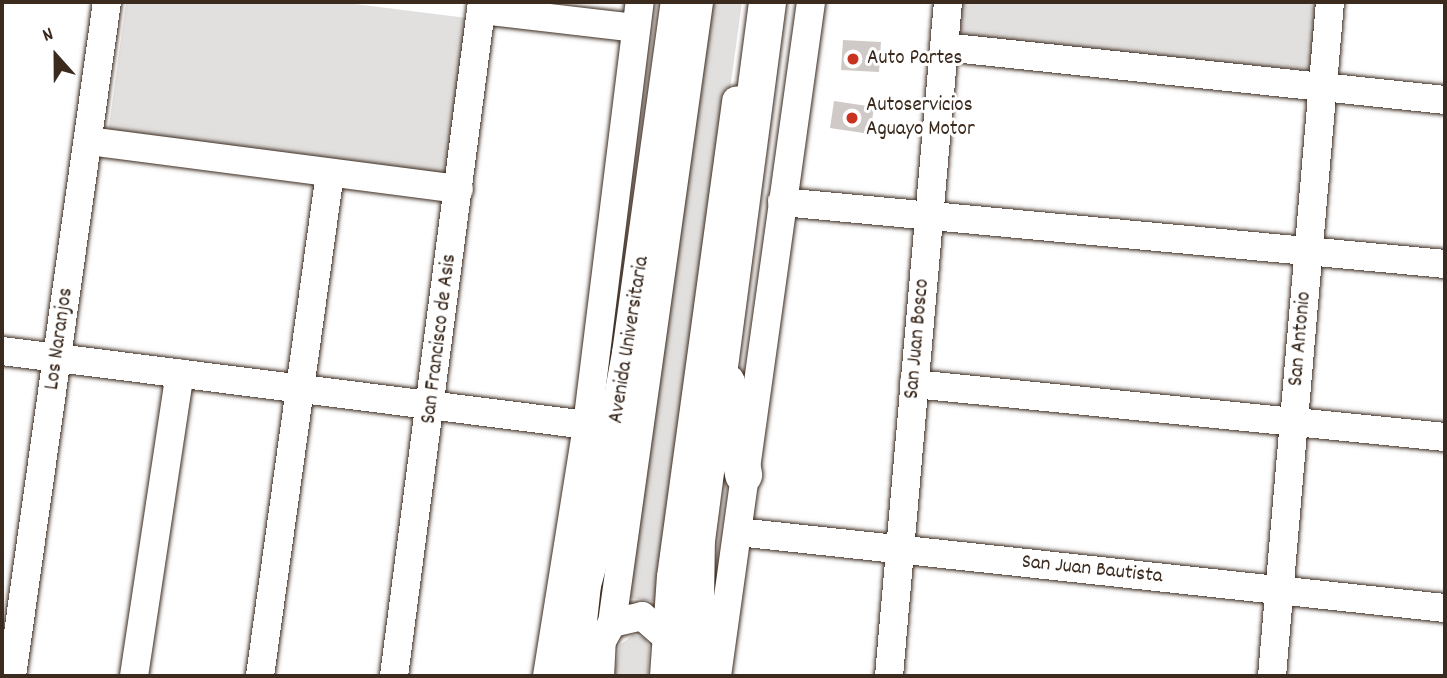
<!DOCTYPE html>
<style>
body{margin:0}
#map{position:relative;width:1447px;height:678px;overflow:hidden;background:#fff;font-family:Dekko,sans-serif}
div>[style]{position:absolute}
[style*='--x']{left:calc(var(--x)*1px);top:calc(var(--y)*1px);width:calc(var(--w)*1px);rotate:calc(var(--a)*1deg)}
.green>*{inset:0;background:#e2e0de}
.building>*{inset:0;background:#cfcac7}
.roads{filter:drop-shadow(0 0 2px #3b2a1e) drop-shadow(0 0 2px #3b2a1e)}
.minor>*{height:28px;margin:-14px;padding:0 14px;transform-origin:14px;border-radius:14px;background:#fff}
.major>*{height:37px;margin:-18.5px;padding:0 18.5px;transform-origin:18.5px;border-radius:18.5px;background:#fff}
.dots>*{width:19px;height:19px;translate:-50% -50%;box-sizing:border-box;border:4px solid #fff;border-radius:50%}
span{translate:-50% -50%;white-space:nowrap;text-align:center;line-height:1.15;-webkit-text-stroke:6px #fff;paint-order:stroke}
.poi-label{font-size:21px;color:#3b2a1e}
.left{translate:0 -50%;text-align:left}
.street-label{font-size:21px;color:#3b2a1e}
.frame{position:absolute;inset:0;border:4px solid #3b2a1e;pointer-events:none}
.north{position:absolute;left:21px;top:21px;width:70px;height:70px;-webkit-text-stroke:5px #fff;paint-order:stroke;rotate:339deg;font-size:19px;font-weight:700;line-height:28px;text-align:center;color:#3b2a1e}
.north::after{content:'';display:block;margin:auto;width:24px;height:32px;background:#3b2a1e;clip-path:polygon(50% 0,100% 100%,50% 72%,0 100%)}
</style>
<div id="map">
<div class="green">
<i style="clip-path:polygon(126px 2px,339px 2px,467px 18px,446px 176px,108px 134px)"></i>
<i style="clip-path:polygon(708px 2px,742px 2px,659px 602px,624px 597px)"></i>
<i style="clip-path:polygon(961px 2px,1316px 2px,1311px 71px,958px 36px)"></i>
<i style="clip-path:polygon(633px 635px,645px 638px,649px 647px,648px 676px,614px 676px,620px 645px)"></i>
</div>
<div class="building">
<i style="clip-path:polygon(843px 40px,881px 42px,879px 72px,841px 70px)"></i>
<i style="clip-path:polygon(834px 101px,874px 107px,870px 134px,830px 128px)"></i>
</div>
<div class="roads">
<div class="minor">
<i style="--x:481;--y:10;--w:156;--a:6.6"></i>
<i style="--x:944;--y:47;--w:504;--a:6.04"></i>
<i style="--x:88;--y:141;--w:374;--a:7.4"></i>
<i style="--x:782;--y:202;--w:666;--a:5.34"></i>
<i style="--x:2;--y:351;--w:590;--a:7.21"></i>
<i style="--x:914;--y:384;--w:534;--a:5.7"></i>
<i style="--x:738;--y:532;--w:711;--a:6.14"></i>
<i style="--x:612;--y:623;--w:31;--a:-13"></i>
<i style="--x:642;--y:616;--w:30;--a:41"></i>
<i style="--x:12;--y:676;--w:681;--a:-81.98"></i>
<i style="--x:134;--y:676;--w:306;--a:-81.4"></i>
<i style="--x:260;--y:676;--w:508;--a:-82.08"></i>
<i style="--x:394;--y:676;--w:680;--a:-82.56"></i>
<i style="--x:547;--y:676;--w:254;--a:-80.9"></i>
<i style="--x:587;--y:425;--w:426;--a:-82.9"></i>
<i style="--x:600;--y:676;--w:35;--a:-87"></i>
<i style="--x:602;--y:641;--w:21;--a:-61"></i>
<i style="--x:612;--y:623;--w:627;--a:-82.02"></i>
<i style="--x:664;--y:676;--w:99;--a:-86"></i>
<i style="--x:671;--y:577;--w:481;--a:-82.2"></i>
<i style="--x:717;--y:676;--w:681;--a:-82.06"></i>
<i style="--x:889;--y:676;--w:677;--a:-85"></i>
<i style="--x:1272;--y:676;--w:676;--a:-85.08"></i>
</div>
<div class="major">
<i style="--x:726;--y:382;--w:94;--a:79.5"></i>
<i style="--x:572;--y:676;--w:93;--a:-83.8"></i>
<i style="--x:582;--y:584;--w:64;--a:-74.7"></i>
<i style="--x:599;--y:522;--w:172;--a:-79.6"></i>
<i style="--x:630;--y:353;--w:354;--a:-82.1"></i>
<i style="--x:694;--y:676;--w:136;--a:-89.2"></i>
<i style="--x:696;--y:540;--w:543;--a:-82.48"></i>
</div>
</div>
<div class="dots">
<i style="left:853px;top:59px;background:#c8321e"></i>
<i style="left:852px;top:118px;background:#c8321e"></i>
</div>
<div class="poi-label">
<span class="left" style="left:867px;top:59px">Auto Partes</span>
<span class="left" style="left:866px;top:118px">Autoservicios<br>Aguayo Motor</span>
</div>
<div class="street-label">
<span style="left:60px;top:339px;rotate:-82deg">Los Naranjos</span>
<span style="left:440px;top:339px;rotate:-83deg">San Francisco de Asis</span>
<span style="left:918px;top:339px;rotate:-85deg">San Juan Bosco</span>
<span style="left:1301px;top:339px;rotate:-85deg">San Antonio</span>
<span style="left:630px;top:340px;rotate:-81deg">Avenida Universitaria</span>
<span style="left:1092px;top:570px;rotate:6deg">San Juan Bautista</span>
</div>
<div class="frame"></div>
<div class="north">N</div>
</div>
